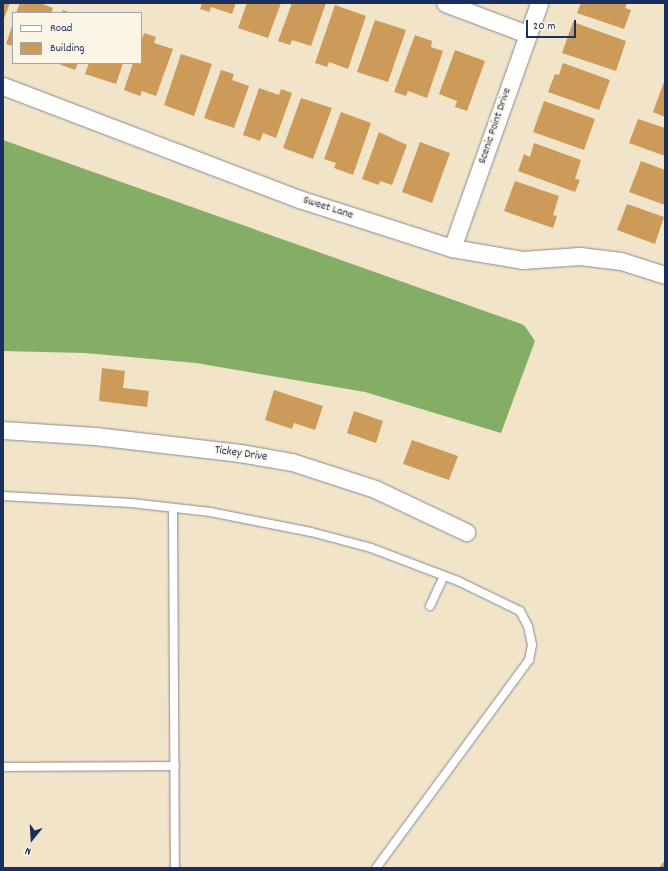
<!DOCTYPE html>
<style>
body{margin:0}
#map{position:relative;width:668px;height:871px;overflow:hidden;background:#f2e4c8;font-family:Dekko,sans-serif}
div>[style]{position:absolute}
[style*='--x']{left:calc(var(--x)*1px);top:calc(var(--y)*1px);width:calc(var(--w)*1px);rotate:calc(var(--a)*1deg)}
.forest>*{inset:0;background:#84ad65}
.building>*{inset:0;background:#cc9b59}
.roads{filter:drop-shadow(0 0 1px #868a93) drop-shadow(0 0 1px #868a93)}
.lane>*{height:8px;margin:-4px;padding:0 4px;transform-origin:4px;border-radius:4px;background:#fff}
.street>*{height:17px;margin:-8.5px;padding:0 8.5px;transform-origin:8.5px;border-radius:8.5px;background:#fff}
span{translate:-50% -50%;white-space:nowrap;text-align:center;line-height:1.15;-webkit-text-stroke:3.5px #fcf5e5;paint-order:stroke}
.street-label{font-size:12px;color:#1b2f5e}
.frame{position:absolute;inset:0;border:4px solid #1b2f5e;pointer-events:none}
.legend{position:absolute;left:12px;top:12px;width:130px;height:52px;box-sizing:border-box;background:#fcf5e5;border:1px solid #a2a6af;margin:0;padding:5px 7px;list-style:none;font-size:12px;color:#1b2f5e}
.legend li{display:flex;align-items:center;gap:8px;height:20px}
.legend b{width:20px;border:1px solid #a2a6af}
.north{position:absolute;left:12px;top:819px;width:40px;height:40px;-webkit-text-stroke:3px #fcf5e5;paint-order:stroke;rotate:198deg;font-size:11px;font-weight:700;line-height:16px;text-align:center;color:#1b2f5e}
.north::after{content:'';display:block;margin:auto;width:14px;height:18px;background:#1b2f5e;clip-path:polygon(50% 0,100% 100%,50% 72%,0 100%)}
.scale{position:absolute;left:526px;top:20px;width:50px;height:18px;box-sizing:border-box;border:2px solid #1b2f5e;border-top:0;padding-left:5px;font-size:12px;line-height:14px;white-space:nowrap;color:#1b2f5e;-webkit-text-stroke:3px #fcf5e5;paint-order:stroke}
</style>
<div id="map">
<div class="forest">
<i style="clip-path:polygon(3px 140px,524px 325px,535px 341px,501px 433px,365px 392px,196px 363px,85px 353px,3px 351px)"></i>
</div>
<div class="building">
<i style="clip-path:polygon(3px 3px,10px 3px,3px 21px)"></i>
<i style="clip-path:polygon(20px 3px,40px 3px,53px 8px,51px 13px,16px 13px)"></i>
<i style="clip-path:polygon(202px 3px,236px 3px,232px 14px,211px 7px,209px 12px,200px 9px)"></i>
<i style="clip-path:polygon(247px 3px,281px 3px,268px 38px,238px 28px)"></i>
<i style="clip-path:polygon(292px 3px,326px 3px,311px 46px,292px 40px,290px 45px,278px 41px)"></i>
<i style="clip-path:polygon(581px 3px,627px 3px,625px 8px,631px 10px,624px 29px,577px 13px)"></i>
<i style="clip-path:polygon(335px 5px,366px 16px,348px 69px,329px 62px,327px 67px,315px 63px)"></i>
<i style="clip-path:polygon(63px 10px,71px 13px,62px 13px)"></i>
<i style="clip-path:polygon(375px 20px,406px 30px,388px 82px,357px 72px)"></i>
<i style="clip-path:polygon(573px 22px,626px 41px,616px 71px,562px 53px)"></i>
<i style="clip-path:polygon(13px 23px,13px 46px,6px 44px)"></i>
<i style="clip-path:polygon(144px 33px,156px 37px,154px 43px,173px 49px,156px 96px,142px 91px,140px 96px,124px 90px,133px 63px,141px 63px,141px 42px)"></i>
<i style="clip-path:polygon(415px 35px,432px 41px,431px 47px,443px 51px,427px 98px,408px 91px,406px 96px,394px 92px)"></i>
<i style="clip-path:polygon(455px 50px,485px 61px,467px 111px,455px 107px,457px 101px,439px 94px)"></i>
<i style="clip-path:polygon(181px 54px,212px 64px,194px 116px,164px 105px)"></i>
<i style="clip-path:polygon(56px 63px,78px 63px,75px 70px)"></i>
<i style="clip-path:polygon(89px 63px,123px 63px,116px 84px,85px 74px)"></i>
<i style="clip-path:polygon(563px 63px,610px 80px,599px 110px,548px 92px,555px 74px,559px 75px)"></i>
<i style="clip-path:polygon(221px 70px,234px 74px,232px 80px,249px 86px,234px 128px,204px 118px)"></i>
<i style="clip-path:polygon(665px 79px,665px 117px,653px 112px)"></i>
<i style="clip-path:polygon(259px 88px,279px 95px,281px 89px,292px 93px,276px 138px,263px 133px,260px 141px,243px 135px)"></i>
<i style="clip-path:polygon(301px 98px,332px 108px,313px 159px,283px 148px)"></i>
<i style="clip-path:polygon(544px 101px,595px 119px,584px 150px,533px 132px)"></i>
<i style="clip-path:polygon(341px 112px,371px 123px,353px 175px,334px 168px,336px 163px,324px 159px)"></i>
<i style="clip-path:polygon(638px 119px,665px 128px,665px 156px,629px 143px)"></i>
<i style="clip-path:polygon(379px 132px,407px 145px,392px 185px,380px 181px,379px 185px,362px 179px)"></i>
<i style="clip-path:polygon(420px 142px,450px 153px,432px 203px,402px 192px)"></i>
<i style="clip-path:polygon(534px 143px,581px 160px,575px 179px,580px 180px,575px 192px,518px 171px,524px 154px,530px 157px)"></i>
<i style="clip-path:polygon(641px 161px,665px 170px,665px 205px,629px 192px)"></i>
<i style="clip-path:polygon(515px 181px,559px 196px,553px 215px,557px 216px,553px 228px,504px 211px)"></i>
<i style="clip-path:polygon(627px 204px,664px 217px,655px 244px,617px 230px)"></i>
<i style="clip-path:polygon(102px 368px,125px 371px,123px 388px,149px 391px,147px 407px,99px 401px)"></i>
<i style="clip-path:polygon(274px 390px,323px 406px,315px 430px,294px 423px,292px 429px,265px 420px)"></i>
<i style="clip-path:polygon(354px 411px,383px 421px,376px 443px,347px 433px)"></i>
<i style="clip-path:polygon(412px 440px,458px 456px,449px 480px,403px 464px)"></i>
<i style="clip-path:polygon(665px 860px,665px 868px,659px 868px)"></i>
</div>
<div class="roads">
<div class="lane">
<i style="--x:3;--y:496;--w:128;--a:3.1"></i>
<i style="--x:131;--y:503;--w:80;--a:6.5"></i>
<i style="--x:210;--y:512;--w:103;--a:11.2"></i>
<i style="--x:311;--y:532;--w:62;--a:14.9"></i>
<i style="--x:371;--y:548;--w:93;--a:20.8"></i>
<i style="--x:458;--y:581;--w:69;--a:25.8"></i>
<i style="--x:520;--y:611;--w:17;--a:62"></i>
<i style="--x:528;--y:626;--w:19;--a:78"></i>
<i style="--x:532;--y:645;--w:15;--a:101"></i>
<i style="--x:529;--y:660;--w:258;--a:126.3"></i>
<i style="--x:173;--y:508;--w:360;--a:89.7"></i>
<i style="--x:430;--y:606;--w:33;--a:-65"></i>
<i style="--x:3;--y:767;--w:172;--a:-0.3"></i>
</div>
<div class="street">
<i style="--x:445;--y:3;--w:88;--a:20.7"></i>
<i style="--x:3;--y:86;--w:317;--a:20.9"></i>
<i style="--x:299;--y:199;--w:161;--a:17.8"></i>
<i style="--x:452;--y:248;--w:71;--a:9.7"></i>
<i style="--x:522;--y:260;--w:58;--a:-3.9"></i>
<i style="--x:580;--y:256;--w:41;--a:7"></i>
<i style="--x:621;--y:261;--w:46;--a:17.7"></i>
<i style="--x:452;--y:248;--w:260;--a:-70.4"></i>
<i style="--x:3;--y:430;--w:92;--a:3.7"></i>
<i style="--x:95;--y:436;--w:146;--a:6.7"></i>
<i style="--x:240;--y:453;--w:53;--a:9.8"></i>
<i style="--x:292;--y:462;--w:87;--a:18"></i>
<i style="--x:375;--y:489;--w:101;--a:25.3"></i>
</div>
</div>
<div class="street-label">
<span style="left:495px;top:126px;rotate:-71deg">Scenic Point Drive</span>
<span style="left:328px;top:208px;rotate:18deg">Sweet Lane</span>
<span style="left:241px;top:454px;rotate:8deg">Tickey Drive</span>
</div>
<div class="frame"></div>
<ul class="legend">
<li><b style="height:5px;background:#fff"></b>Road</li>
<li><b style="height:11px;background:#cc9b59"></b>Building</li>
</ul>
<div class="north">N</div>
<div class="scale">20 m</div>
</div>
